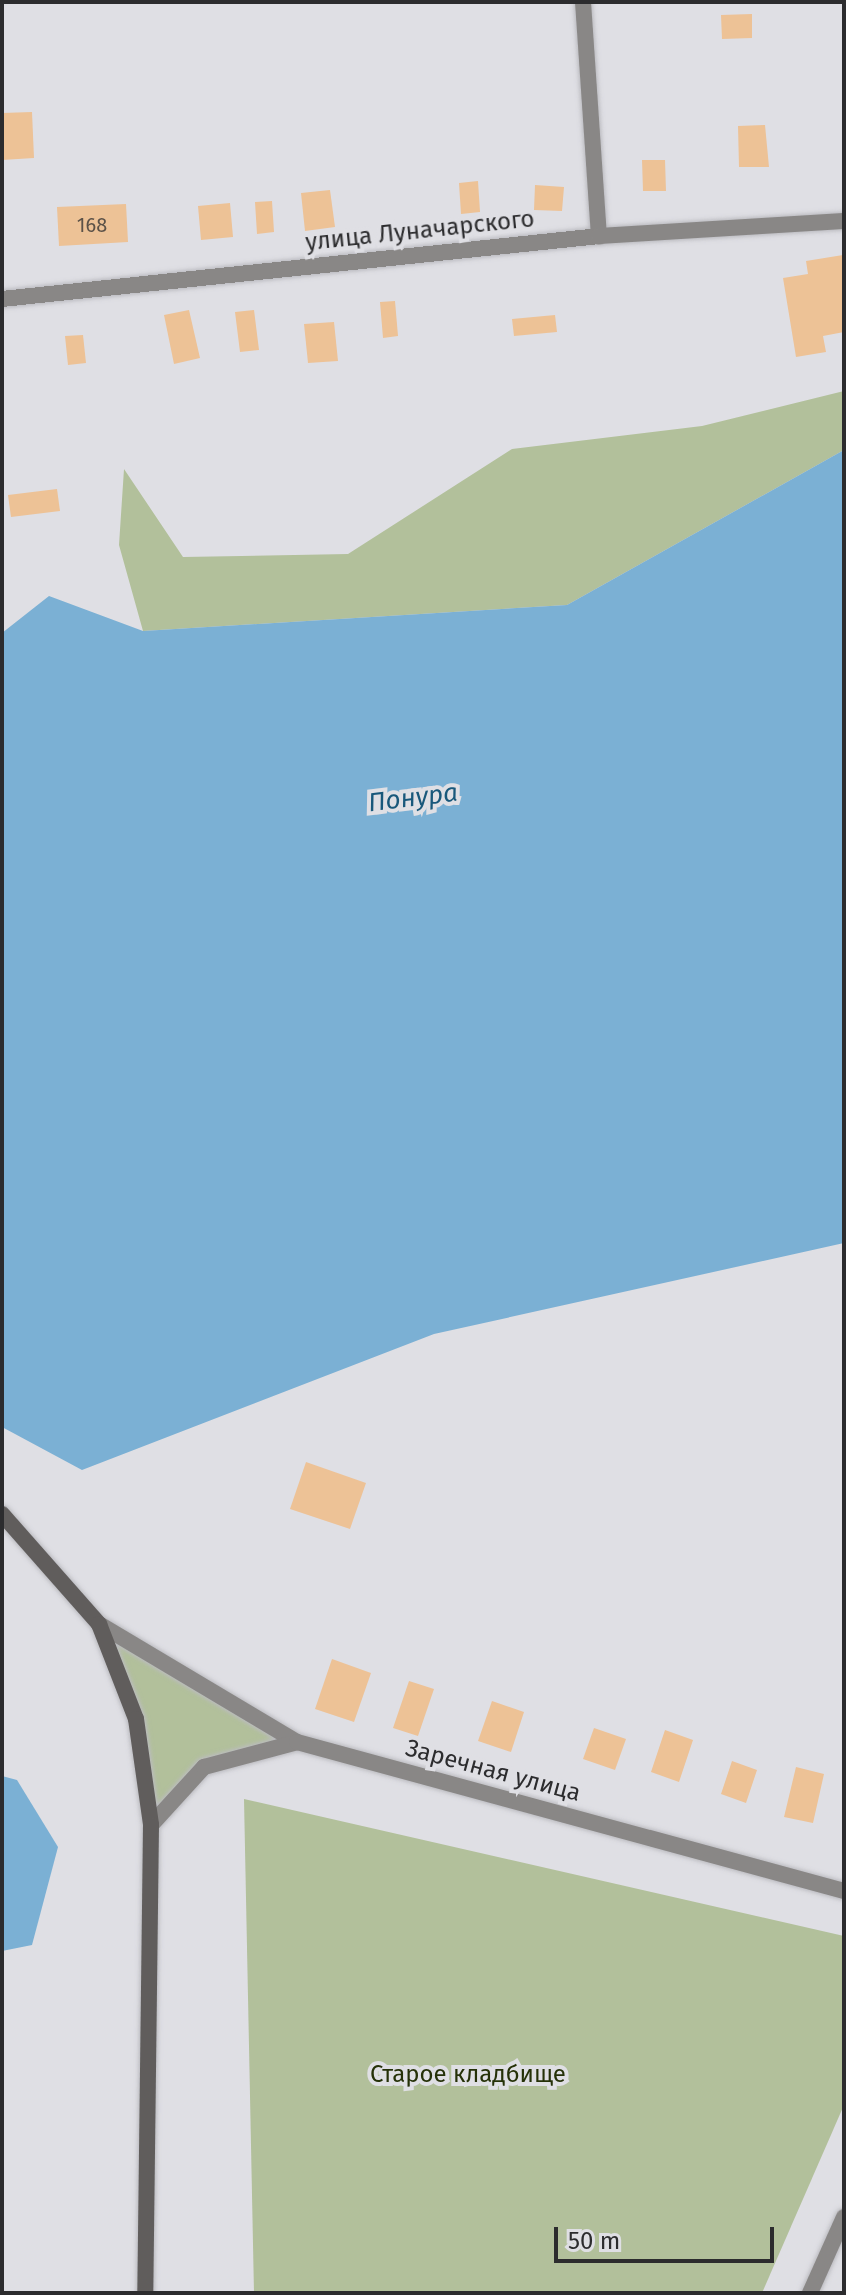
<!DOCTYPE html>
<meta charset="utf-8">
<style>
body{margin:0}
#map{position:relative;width:846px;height:2295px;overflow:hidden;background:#dfdfe4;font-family:"Fira Sans",sans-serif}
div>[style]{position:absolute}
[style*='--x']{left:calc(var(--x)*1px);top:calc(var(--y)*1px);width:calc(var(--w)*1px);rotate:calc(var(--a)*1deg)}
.green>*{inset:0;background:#b2c09b}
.water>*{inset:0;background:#7bb0d4}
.building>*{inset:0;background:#edc296}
.roads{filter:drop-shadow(0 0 2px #bbbbc0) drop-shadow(0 0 2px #bbbbc0)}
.lane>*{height:16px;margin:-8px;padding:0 8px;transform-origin:8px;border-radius:8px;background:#898786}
.street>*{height:16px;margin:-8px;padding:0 8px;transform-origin:8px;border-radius:8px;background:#898786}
.secondary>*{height:16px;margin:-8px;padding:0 8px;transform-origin:8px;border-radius:8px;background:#605d5c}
span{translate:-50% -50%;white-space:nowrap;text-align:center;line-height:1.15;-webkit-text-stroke:8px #dfdfe4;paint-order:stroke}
.number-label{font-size:20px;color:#5c5248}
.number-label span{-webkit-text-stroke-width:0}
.street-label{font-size:24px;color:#2c2c2e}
.park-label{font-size:24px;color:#253108}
.water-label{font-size:26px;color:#19587b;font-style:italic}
.frame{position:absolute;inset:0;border:4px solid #2c2c2e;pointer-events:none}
.scale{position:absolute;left:554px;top:2227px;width:220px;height:36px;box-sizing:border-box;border:4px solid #2c2c2e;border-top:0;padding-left:10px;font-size:24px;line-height:28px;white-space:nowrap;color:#2c2c2e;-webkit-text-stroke:6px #dfdfe4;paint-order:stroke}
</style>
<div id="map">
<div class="green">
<i style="clip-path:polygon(844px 391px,844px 450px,567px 605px,143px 631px,119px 545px,124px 469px,183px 557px,348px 554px,512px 449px,702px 426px)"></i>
<i style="clip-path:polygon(99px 1624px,297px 1742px,204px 1767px,151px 1825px,136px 1719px)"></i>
<i style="clip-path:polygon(244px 1799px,844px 1936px,844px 2105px,762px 2293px,254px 2293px)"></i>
</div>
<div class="water">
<i style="clip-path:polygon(844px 450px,844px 1243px,434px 1334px,82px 1470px,2px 1427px,2px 633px,49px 596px,143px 631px,567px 605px)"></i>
<i style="clip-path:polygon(2px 1776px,17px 1780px,58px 1847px,32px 1945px,2px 1951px)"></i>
</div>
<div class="building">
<i style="clip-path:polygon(752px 14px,752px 38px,722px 39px,721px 15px)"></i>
<i style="clip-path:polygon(32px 112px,34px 158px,2px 160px,2px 113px)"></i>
<i style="clip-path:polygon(765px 125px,769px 167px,739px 167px,738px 126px)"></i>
<i style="clip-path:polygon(642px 160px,665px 160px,666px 191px,643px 191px)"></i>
<i style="clip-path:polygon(478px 181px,480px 212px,461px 214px,459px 183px)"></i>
<i style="clip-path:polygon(535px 185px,564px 187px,562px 211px,534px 210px)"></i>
<i style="clip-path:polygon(330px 190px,335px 227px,305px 231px,301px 193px)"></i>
<i style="clip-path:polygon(272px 201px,274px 232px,257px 234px,255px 202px)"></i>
<i style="clip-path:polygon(230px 203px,233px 237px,201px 240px,198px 206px)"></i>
<i style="clip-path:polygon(126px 204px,128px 242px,59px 246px,57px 207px)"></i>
<i style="clip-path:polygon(843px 255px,844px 332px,823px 336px,826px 352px,796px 357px,783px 278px,808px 274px,806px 261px)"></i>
<i style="clip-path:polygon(395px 301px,398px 336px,383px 338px,380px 302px)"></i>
<i style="clip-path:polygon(189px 310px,200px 358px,174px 364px,164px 315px)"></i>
<i style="clip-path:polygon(254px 310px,259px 350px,240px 352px,235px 312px)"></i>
<i style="clip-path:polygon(555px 315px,557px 332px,514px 336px,512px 319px)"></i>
<i style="clip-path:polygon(334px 322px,338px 361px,308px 363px,304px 324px)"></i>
<i style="clip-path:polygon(83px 335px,86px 363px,68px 365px,65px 336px)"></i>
<i style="clip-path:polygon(57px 489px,60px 511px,11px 517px,8px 495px)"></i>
<i style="clip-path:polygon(306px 1462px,366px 1483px,350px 1529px,290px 1509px)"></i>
<i style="clip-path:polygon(332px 1659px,371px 1673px,354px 1722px,315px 1709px)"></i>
<i style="clip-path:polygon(409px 1681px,434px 1689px,418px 1736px,393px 1728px)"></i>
<i style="clip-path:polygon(492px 1701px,524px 1712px,511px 1752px,478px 1741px)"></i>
<i style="clip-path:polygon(594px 1728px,626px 1739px,615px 1770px,583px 1759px)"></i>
<i style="clip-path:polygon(665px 1730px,693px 1740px,679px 1782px,651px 1772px)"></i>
<i style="clip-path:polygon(732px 1761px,757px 1770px,746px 1803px,721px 1794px)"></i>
<i style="clip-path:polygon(796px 1767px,824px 1774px,813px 1823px,784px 1817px)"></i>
</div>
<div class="roads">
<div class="lane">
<i style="--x:583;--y:2;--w:235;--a:86.1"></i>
</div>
<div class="street">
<i style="--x:2;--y:299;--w:600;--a:-6.02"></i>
<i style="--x:599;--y:236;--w:245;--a:-3.5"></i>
<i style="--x:99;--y:1624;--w:230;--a:30.8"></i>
<i style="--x:151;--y:1825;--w:79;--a:-47.6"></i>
<i style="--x:204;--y:1767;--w:96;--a:-15"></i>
<i style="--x:297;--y:1742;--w:567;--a:15.24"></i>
<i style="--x:810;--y:2293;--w:83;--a:-65.9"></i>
</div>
<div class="secondary">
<i style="--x:2;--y:1514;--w:147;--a:48.6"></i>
<i style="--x:99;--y:1624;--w:102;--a:68.7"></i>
<i style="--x:136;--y:1719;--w:107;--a:81.9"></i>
<i style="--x:151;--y:1825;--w:468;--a:90.7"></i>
</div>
</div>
<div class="number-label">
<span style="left:92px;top:225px">168</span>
</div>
<div class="street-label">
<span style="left:420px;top:231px;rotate:-6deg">улица Луначарского</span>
<span style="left:493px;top:1771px;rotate:15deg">Заречная улица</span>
</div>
<div class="park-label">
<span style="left:468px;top:2075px">Старое кладбище</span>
</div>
<div class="water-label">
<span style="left:413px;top:798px;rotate:-7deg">Понура</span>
</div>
<div class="frame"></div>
<div class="scale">50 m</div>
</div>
